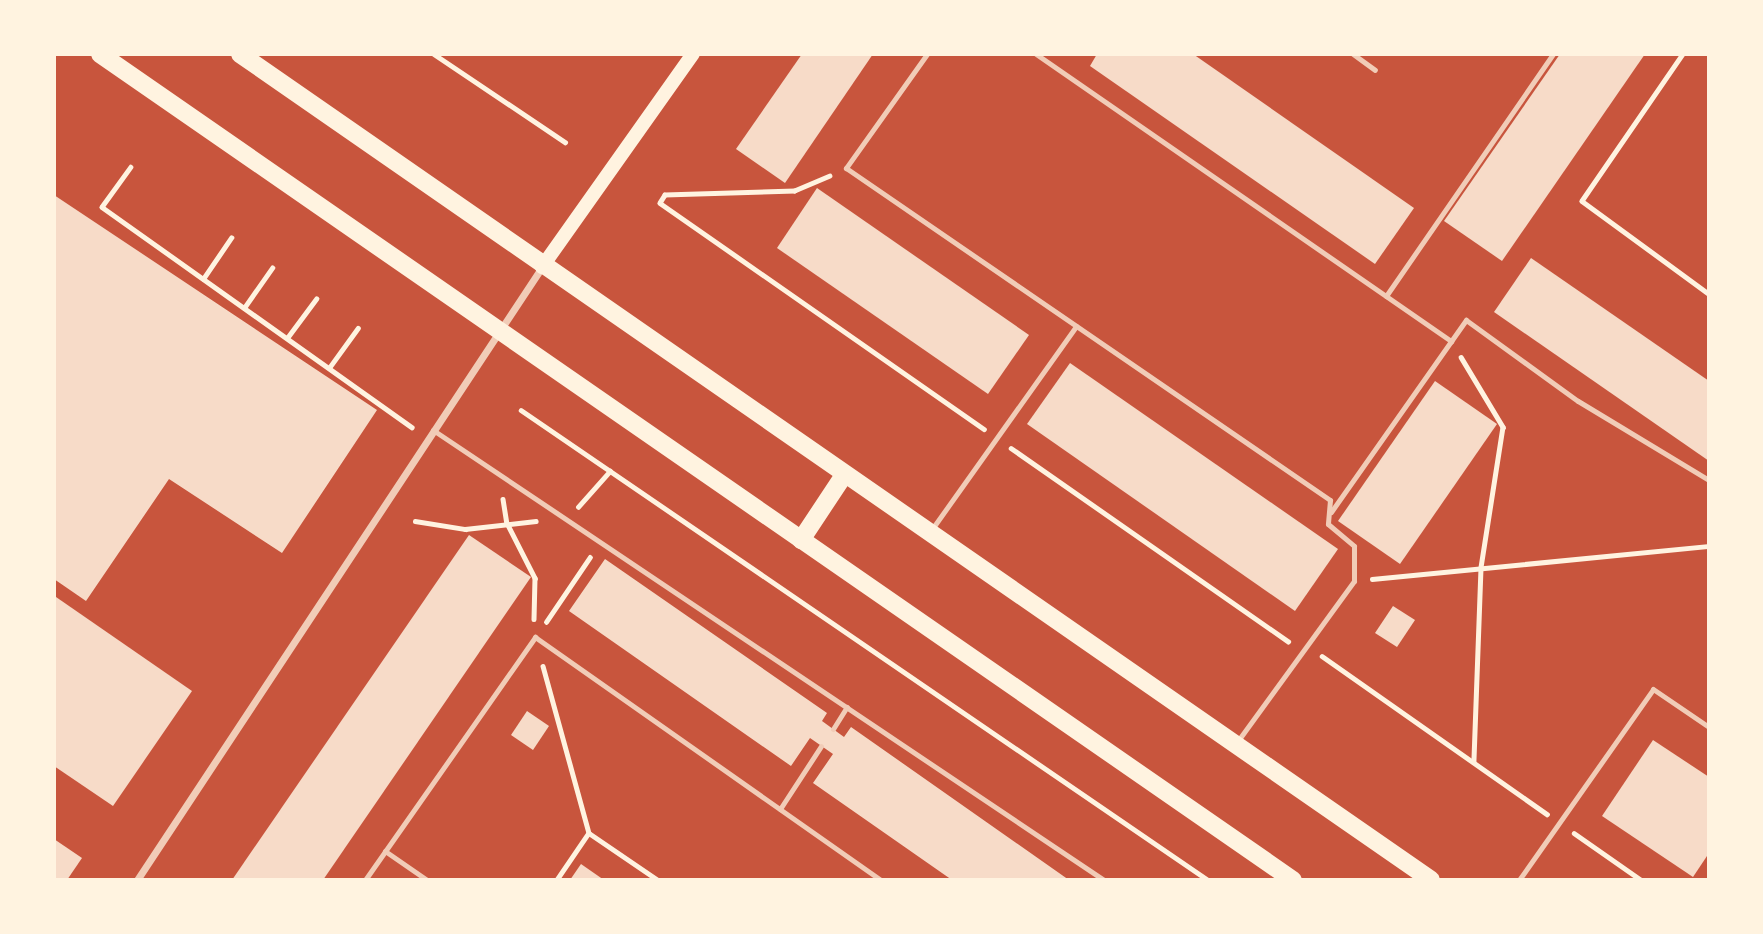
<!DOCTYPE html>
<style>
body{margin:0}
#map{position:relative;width:1763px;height:934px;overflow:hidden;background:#c8553d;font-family:"DejaVu Sans",sans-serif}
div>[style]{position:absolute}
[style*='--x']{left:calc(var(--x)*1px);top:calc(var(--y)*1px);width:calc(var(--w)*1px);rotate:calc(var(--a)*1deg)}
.building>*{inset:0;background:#f7dbc8}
.path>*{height:4.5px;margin:-2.25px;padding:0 2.25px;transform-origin:2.25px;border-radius:2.25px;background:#fff3e0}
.service>*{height:5px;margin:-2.5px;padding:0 2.5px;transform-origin:2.5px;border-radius:2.5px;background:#f1ccb7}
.minor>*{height:7px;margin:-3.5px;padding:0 3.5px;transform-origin:3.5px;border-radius:3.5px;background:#f1ccb7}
.secondary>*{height:14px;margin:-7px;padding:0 7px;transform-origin:7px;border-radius:7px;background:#fff3e0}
.primary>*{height:18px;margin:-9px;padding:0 9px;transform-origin:9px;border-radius:9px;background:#fff3e0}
span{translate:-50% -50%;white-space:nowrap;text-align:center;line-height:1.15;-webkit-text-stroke:6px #fff3e0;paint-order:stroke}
.frame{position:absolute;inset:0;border:56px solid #fff3e0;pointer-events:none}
</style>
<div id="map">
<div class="building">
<i style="clip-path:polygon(802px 54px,873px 54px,785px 183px,736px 149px)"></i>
<i style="clip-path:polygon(1097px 54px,1193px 54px,1414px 208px,1375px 264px,1090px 66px)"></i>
<i style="clip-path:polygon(1560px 54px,1645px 54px,1502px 261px,1444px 221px)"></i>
<i style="clip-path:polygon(817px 188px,1029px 335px,988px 394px,777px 248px)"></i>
<i style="clip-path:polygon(54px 195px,377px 410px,282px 553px,169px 479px,86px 601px,54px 579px)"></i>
<i style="clip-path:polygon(1531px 258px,1709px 381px,1709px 461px,1494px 312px)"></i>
<i style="clip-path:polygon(1070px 363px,1338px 549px,1295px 611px,1027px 424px)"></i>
<i style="clip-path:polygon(1435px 381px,1497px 424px,1400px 564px,1338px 521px)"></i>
<i style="clip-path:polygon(469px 535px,531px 577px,323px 880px,232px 880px)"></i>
<i style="clip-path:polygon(605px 559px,827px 713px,822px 721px,844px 737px,851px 727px,1069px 880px,952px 880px,813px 783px,833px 754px,810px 738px,791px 766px,569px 611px)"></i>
<i style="clip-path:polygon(56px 597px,192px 691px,113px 806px,54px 766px)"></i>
<i style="clip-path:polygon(1393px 606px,1415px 620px,1397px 647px,1375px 633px)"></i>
<i style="clip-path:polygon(527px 711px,549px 726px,533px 750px,511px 735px)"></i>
<i style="clip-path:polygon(1653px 740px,1709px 777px,1709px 853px,1693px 877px,1602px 816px)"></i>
<i style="clip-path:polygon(54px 839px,82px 858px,67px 880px,54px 880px)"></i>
<i style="clip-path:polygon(581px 864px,604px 880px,570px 880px)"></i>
</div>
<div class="path">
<i style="--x:434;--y:54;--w:158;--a:33.9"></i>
<i style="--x:1683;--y:54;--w:178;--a:124.5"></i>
<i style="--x:1582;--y:201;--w:157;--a:36.2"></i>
<i style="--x:131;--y:167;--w:49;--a:125.9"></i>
<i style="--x:102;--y:207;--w:380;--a:35.4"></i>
<i style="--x:830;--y:176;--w:38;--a:157"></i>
<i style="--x:795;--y:191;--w:130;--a:178.2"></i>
<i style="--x:665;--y:195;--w:9;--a:122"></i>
<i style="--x:660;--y:203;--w:395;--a:34.9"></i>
<i style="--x:203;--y:279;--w:50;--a:-55.7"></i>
<i style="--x:244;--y:308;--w:49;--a:-55"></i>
<i style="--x:287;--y:338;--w:49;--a:-53.4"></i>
<i style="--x:1461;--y:357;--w:82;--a:59"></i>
<i style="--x:1503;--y:427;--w:143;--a:98.9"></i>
<i style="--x:1481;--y:568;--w:194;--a:92.1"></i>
<i style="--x:329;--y:368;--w:49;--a:-54.1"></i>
<i style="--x:521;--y:410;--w:832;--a:34.38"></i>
<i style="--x:1011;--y:448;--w:338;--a:34.9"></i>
<i style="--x:503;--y:499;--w:24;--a:81"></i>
<i style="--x:507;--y:523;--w:62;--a:63"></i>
<i style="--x:535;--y:578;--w:41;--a:91.4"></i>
<i style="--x:578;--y:507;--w:48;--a:-48.4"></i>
<i style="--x:415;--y:521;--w:51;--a:9.1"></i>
<i style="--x:465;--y:529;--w:71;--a:-6.4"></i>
<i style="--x:1372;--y:579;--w:339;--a:-5.6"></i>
<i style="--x:546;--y:622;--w:78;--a:-55.9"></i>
<i style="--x:1322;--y:656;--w:275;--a:35.1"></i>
<i style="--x:543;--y:666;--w:173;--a:74.6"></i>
<i style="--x:589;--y:833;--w:57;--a:124.2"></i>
<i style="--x:589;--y:833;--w:83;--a:34.3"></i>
<i style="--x:1574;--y:833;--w:82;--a:35"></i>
</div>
<div class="service">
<i style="--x:927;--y:54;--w:140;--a:125.4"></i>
<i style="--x:846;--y:168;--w:587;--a:34.45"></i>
<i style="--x:1330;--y:500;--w:24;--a:95"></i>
<i style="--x:1328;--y:524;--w:34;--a:40"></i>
<i style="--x:1354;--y:546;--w:35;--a:90"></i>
<i style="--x:1354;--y:581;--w:199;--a:126"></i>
<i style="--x:1036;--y:54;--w:505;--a:34.67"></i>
<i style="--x:1353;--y:54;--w:27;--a:36"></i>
<i style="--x:1386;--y:296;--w:294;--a:-55.4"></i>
<i style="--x:433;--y:430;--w:808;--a:33.85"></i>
<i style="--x:1331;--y:512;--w:235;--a:-54.9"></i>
<i style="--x:1466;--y:320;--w:138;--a:35.9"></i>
<i style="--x:1578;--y:401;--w:153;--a:31.1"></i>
<i style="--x:932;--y:529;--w:249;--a:-54.6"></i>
<i style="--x:833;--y:729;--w:26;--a:-58"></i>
<i style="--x:780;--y:809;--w:75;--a:-56.9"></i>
<i style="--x:385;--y:851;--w:51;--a:34.6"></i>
<i style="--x:365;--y:880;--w:297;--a:-55"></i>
<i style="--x:535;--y:637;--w:423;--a:35.1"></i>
<i style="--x:1519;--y:880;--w:233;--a:-54.9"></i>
<i style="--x:1653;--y:689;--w:68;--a:34.2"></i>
</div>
<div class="minor">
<i style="--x:137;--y:880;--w:735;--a:-56.55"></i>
</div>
<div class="secondary">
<i style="--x:542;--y:267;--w:261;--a:-54.7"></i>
</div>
<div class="primary">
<i style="--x:100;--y:54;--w:1451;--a:34.7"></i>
<i style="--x:240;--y:54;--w:1449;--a:34.74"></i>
<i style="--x:801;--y:540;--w:78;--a:-56.5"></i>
</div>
<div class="frame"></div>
</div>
